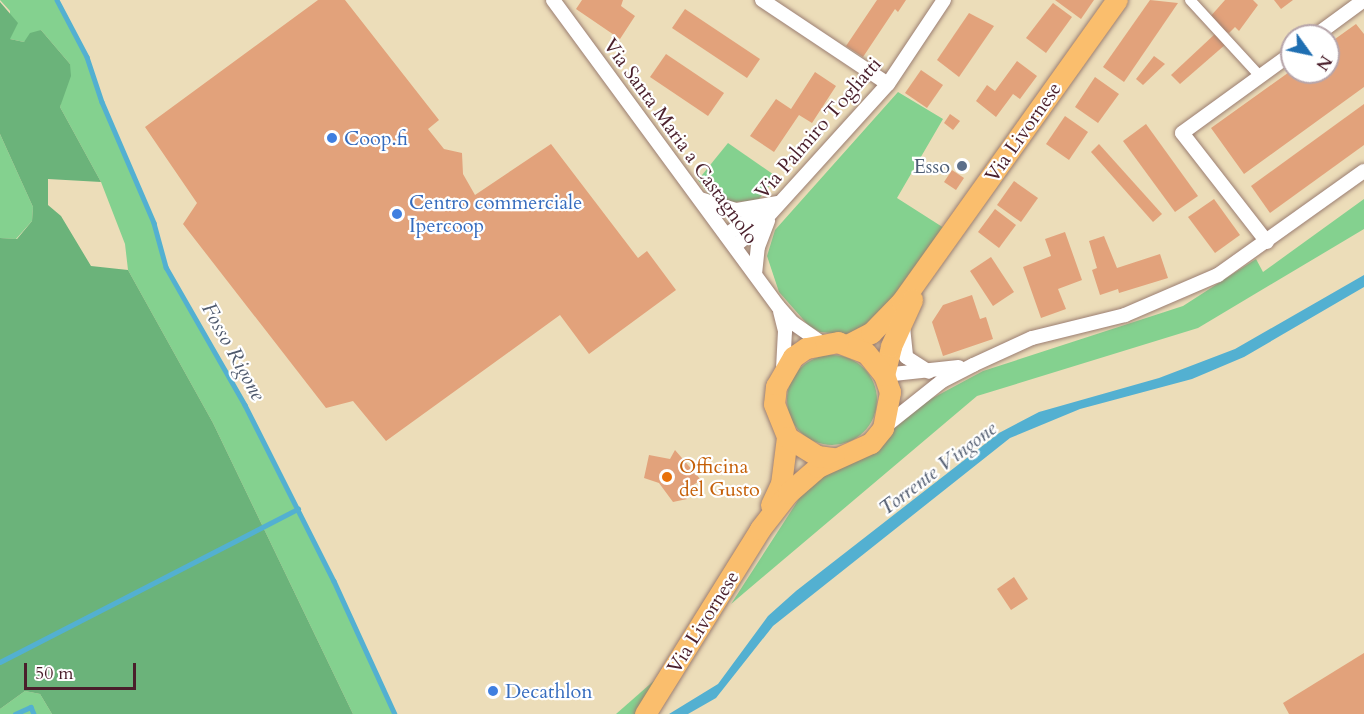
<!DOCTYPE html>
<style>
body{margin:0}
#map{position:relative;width:1364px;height:714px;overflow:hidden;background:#ecddb9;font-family:Cardo,serif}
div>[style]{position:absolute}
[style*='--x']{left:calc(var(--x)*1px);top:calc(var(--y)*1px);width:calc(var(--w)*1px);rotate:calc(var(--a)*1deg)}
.green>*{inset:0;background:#84d18f}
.round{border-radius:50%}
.forest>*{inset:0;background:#6bb37a}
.water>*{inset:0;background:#53b0d1}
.stream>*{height:4.5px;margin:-2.25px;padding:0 2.25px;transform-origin:2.25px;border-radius:2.25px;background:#53b0d1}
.building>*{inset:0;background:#e2a27b}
.roads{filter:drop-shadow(0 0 2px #9b7e72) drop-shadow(0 0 2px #9b7e72)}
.pedestrian>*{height:10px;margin:-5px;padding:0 5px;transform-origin:5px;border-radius:5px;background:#fff}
.minor>*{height:14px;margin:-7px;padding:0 7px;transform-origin:7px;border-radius:7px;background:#fff}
.primary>*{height:21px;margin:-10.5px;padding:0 10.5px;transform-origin:10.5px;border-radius:10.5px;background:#fabe6d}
.dots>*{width:16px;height:16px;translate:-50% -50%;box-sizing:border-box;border:3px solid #fff;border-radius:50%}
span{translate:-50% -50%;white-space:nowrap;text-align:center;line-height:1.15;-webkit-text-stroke:4.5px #fff;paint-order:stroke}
.street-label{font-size:20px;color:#4a1f2b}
.shop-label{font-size:20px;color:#366cbe}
.left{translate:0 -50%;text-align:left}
.service-label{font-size:20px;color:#4e5e75}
.right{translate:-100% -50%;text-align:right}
.food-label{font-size:20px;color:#c56008}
.water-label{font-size:21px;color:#4e596d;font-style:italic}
.north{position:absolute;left:1280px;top:24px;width:60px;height:60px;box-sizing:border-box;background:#fff;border:2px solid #b7a5aa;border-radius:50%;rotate:123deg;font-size:16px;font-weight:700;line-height:24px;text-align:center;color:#4a1f2b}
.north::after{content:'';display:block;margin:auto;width:21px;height:27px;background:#1f6fb2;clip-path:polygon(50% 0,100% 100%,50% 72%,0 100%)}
.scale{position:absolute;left:24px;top:663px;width:112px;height:27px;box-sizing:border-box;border:3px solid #4a1f2b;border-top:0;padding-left:8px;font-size:18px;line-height:21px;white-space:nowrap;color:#4a1f2b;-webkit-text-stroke:4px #fff;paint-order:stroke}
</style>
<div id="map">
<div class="green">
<i style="clip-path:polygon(0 0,57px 0,87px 57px,102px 102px,154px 223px,166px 267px,245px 405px,334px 581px,395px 714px,353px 714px,213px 423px,128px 270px,125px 244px,101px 182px,60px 107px,70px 64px,41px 30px,24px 42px,10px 39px,10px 11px)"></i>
<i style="clip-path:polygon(898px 92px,943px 119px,897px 198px,944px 228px,885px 310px,853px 335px,820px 332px,809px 326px,779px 292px,767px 256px,775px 230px)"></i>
<i style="clip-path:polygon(0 134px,33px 207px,32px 221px,16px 239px,0 238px)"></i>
<i style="clip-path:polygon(728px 143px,777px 177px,758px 200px,725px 203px,710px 196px,698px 180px)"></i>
<i style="clip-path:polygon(1364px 199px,1364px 229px,1198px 328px,977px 396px,731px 604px,806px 488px,891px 431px,929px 400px,983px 371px,1183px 306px,1256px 259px,1263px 272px)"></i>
<i class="round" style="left:787px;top:355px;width:90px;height:90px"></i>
<i style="clip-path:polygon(681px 657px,645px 714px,616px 714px)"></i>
<i style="clip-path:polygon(25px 691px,40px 694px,52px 714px,0 714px,0 709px)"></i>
</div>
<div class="forest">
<i style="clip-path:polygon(0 2px,18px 23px,10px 39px,24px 42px,30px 33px,41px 30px,70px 64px,71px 76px,60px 107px,101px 182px,48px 179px,48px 205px,61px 216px,91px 266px,128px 270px,213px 423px,353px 714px,52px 714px,40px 694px,25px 691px,0 709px,0 238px,17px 239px,32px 221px,33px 207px,0 134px)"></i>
</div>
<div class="water">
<i style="clip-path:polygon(1364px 275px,1364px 287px,1244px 357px,1192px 379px,1080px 409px,1010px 438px,773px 626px,716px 698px,688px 714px,669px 714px,718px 684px,768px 616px,796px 591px,999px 433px,1039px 412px,1159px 378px,1235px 349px)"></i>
</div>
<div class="stream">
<i style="--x:57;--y:0;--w:64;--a:62.2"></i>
<i style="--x:87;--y:57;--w:47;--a:71.6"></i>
<i style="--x:102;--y:102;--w:132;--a:66.7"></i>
<i style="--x:154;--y:223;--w:46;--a:74.7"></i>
<i style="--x:166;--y:267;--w:159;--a:60.2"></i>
<i style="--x:245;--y:405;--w:197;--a:63.2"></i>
<i style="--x:334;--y:581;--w:146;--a:65.4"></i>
<i style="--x:0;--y:662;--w:335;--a:-27.2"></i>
<i style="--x:15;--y:714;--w:17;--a:-24"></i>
<i style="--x:31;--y:707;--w:8;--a:67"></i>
</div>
<div class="building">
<i style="clip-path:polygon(318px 0,345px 0,439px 120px,428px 129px,444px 149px,462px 153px,463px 174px,475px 195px,551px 144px,638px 258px,647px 251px,676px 290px,589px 354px,560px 315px,386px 441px,353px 401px,326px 408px,183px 224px,197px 203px,145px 127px)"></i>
<i style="clip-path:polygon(582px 0,623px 0,621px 6px,635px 16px,620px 39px,576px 9px)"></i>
<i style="clip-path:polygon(877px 0,906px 0,898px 12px,895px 9px,863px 57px,846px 46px)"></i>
<i style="clip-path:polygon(1055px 0,1094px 0,1081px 19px)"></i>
<i style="clip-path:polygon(1150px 0,1178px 3px,1124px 82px,1103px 67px)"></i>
<i style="clip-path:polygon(1225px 0,1253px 0,1258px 5px,1239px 31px,1235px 27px,1229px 33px,1222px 30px,1209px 18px)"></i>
<i style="clip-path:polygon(1274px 0,1293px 0,1281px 9px)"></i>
<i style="clip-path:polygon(1053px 3px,1072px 17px,1046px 53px,1026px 38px)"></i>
<i style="clip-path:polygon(685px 9px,760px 59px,747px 78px,672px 28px)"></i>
<i style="clip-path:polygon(969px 13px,994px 26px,959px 77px,937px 60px)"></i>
<i style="clip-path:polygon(1356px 24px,1364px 34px,1364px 87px,1244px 174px,1211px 128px,1292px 70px,1328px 72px,1328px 44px)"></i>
<i style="clip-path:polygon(1216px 33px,1226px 44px,1180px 84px,1171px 75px)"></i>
<i style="clip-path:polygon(666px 54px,724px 93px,708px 116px,650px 77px)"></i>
<i style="clip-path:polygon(1154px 56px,1165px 64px,1143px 85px,1136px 79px)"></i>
<i style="clip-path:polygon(1017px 61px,1037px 76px,1020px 99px,1013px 94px,996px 117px,976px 101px,987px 85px,995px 91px)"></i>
<i style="clip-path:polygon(921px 70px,943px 85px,927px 108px,905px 93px)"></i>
<i style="clip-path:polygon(815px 72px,836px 86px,812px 123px,799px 115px,774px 152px,750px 136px,776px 99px,791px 109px)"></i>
<i style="clip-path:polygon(1095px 77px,1119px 94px,1098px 123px,1075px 107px)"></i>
<i style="clip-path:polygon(1364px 104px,1364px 145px,1270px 213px,1251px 186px)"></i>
<i style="clip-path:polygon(950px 114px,960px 121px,953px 130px,944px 123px)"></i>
<i style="clip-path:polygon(1065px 116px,1088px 132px,1069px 160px,1046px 144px)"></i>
<i style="clip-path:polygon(1146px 124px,1198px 196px,1175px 212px,1123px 141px)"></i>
<i style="clip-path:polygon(1099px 144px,1162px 214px,1153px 222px,1091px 152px)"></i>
<i style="clip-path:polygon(952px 170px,964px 178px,956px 190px,944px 182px)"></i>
<i style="clip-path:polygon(1014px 181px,1038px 198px,1021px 222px,997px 205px)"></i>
<i style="clip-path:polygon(1214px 199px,1240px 235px,1215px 253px,1188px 217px)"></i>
<i style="clip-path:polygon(995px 209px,1016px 225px,999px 248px,978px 232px)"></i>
<i style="clip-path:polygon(1065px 232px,1082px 280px,1058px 289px,1066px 309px,1041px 318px,1023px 267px,1051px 256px,1045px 239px)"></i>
<i style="clip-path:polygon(1104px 236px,1117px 268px,1160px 254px,1168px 278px,1119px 293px,1118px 289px,1100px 295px,1092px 270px,1097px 268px,1089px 241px)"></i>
<i style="clip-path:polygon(991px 257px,1014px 292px,993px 306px,970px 271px)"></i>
<i style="clip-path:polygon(972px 295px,980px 319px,986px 317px,993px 339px,943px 356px,932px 322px,943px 305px)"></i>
<i style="clip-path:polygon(675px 450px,701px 480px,690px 487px,687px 499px,673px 502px,659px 483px,644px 478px,649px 455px,670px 459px)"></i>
<i style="clip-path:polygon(1014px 577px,1028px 599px,1011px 610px,997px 589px)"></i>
<i style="clip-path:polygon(1364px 653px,1364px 714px,1289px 714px,1283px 703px)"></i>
</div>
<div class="roads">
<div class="pedestrian">
<i style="--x:1190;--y:0;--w:103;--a:47.4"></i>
</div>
<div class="minor">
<i style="--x:553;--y:0;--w:380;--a:53.7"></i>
<i style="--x:778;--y:306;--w:23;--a:49"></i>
<i style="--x:793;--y:323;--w:35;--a:35"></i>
<i style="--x:762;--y:0;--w:151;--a:33.7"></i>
<i style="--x:1315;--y:36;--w:61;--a:-36.3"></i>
<i style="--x:700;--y:199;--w:39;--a:17"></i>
<i style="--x:737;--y:210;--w:40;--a:-10"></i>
<i style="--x:726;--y:235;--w:46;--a:-34.4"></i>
<i style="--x:1267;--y:242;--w:138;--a:-127.9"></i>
<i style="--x:1182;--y:133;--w:136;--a:-36"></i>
<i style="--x:735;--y:246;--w:33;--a:-40"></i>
<i style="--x:760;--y:225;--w:190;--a:-47.8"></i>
<i style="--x:888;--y:84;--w:101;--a:-56.3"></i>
<i style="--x:755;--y:274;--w:27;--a:-84"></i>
<i style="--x:758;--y:247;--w:28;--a:-69"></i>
<i style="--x:780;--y:311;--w:21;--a:76"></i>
<i style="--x:785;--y:331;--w:35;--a:93"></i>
<i style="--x:903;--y:327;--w:30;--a:84"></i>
<i style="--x:906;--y:357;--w:27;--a:33"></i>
<i style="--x:884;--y:375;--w:75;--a:-6.1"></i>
<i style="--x:883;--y:428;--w:75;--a:-38.5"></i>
<i style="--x:942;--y:381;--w:35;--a:-27"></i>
<i style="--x:973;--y:365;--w:65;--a:-24.6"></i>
<i style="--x:1032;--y:338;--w:96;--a:-13.9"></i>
<i style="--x:1125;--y:315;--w:101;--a:-23.3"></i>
<i style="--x:1218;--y:275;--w:179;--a:-35.5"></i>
</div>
<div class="primary">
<i style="--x:849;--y:344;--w:25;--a:-27"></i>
<i style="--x:871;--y:333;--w:45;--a:-45.9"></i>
<i style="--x:902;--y:301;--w:370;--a:-54.5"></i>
<i style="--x:884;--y:375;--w:30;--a:-76"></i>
<i style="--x:891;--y:346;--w:51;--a:-65.5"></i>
<i style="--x:771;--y:505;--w:23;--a:-65"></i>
<i style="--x:781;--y:484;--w:47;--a:-82.7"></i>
<i style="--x:645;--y:714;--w:218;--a:-58.1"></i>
<i style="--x:760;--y:529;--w:46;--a:-52.1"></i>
<i style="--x:788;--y:493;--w:40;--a:-41"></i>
<i style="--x:818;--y:467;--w:58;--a:-24.4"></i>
<i style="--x:871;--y:443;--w:19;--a:-51"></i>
<i style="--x:883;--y:428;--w:37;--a:-79"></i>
<i style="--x:890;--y:392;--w:18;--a:-109"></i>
<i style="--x:884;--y:375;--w:28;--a:-129"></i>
<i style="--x:866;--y:353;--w:30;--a:-159"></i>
<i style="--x:838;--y:342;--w:33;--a:169"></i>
<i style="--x:806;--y:348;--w:16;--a:145"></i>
<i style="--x:793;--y:357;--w:34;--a:120"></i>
<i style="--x:776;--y:386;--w:18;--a:96"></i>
<i style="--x:774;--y:404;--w:35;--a:68"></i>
<i style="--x:787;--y:437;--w:36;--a:32"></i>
<i style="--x:817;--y:456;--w:17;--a:7"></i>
</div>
</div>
<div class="dots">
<i style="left:332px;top:138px;background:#3f7fe0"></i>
<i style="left:962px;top:166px;background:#5c6f8a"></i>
<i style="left:397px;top:214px;background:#3f7fe0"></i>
<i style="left:667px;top:477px;background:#e8710a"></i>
<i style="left:493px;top:691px;background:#3f7fe0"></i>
</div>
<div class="street-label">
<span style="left:818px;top:128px;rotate:-49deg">Via Palmiro Togliatti</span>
<span style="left:1023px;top:132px;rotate:-55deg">Via Livornese</span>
<span style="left:681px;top:141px;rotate:54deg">Via Santa Maria a Castagnolo</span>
<span style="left:703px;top:622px;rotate:-58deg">Via Livornese</span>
</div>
<div class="shop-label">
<span class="left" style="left:344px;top:138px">Coop.fi</span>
<span class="left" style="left:409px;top:214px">Centro commerciale<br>Ipercoop</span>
<span class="left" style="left:505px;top:691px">Decathlon</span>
</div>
<div class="service-label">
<span class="right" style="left:950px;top:166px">Esso</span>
</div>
<div class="food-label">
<span class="left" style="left:679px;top:478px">Officina<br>del Gusto</span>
</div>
<div class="water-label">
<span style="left:233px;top:352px;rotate:61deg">Fosso Rigone</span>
<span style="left:938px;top:469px;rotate:-37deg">Torrente Vingone</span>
</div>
<div class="north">N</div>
<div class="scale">50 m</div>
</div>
